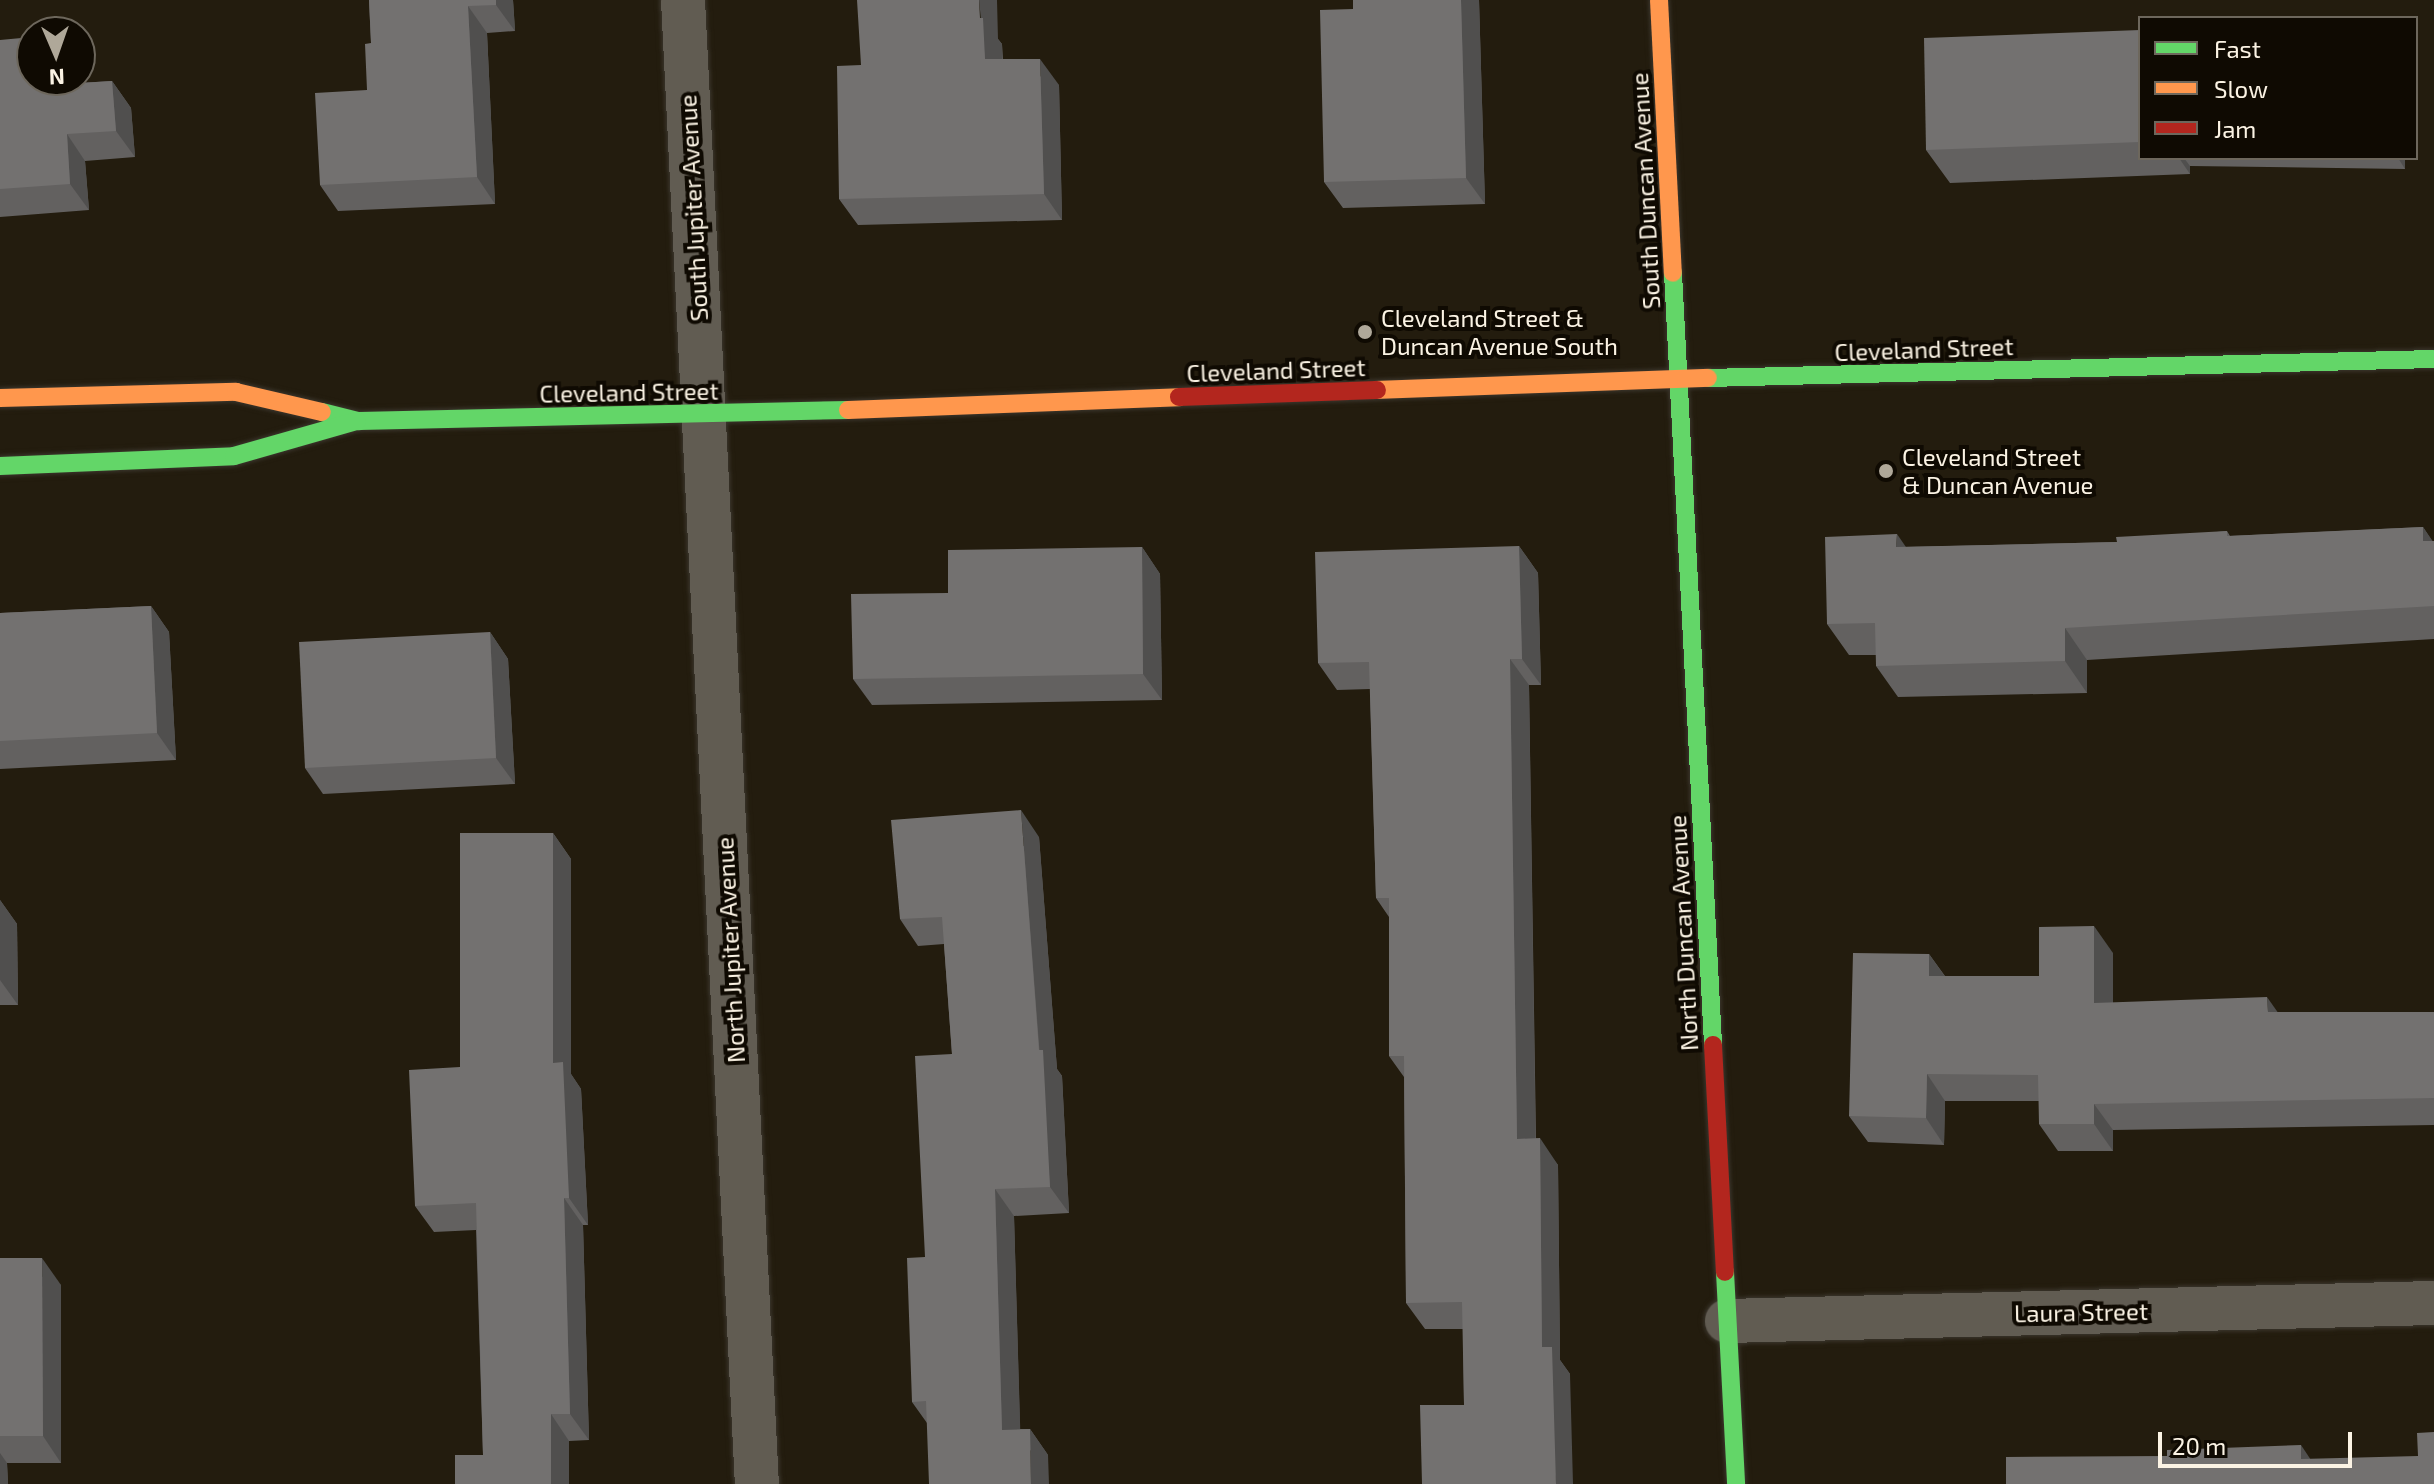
<!DOCTYPE html>
<style>
body{margin:0}
#map{position:relative;width:2434px;height:1484px;overflow:hidden;background:#231c0e;font-family:"Exo 2",sans-serif}
div>[style]{position:absolute}
[style*='--x']{left:calc(var(--x)*1px);top:calc(var(--y)*1px);width:calc(var(--w)*1px);rotate:calc(var(--a)*1deg)}
.roads{filter:drop-shadow(0 0 2px #3b362d) drop-shadow(0 0 2px #3b362d)}
.street>*{height:44px;margin:-22px;padding:0 22px;transform-origin:22px;border-radius:22px;background:#615c52}
.fast>*{height:18px;margin:-9px;padding:0 9px;transform-origin:9px;border-radius:9px;background:#63d668}
.slow>*{height:18px;margin:-9px;padding:0 9px;transform-origin:9px;border-radius:9px;background:#ff974d}
.jam>*{height:18px;margin:-9px;padding:0 9px;transform-origin:9px;border-radius:9px;background:#b3261e}
.wall>*{inset:0;background:#636160}
.shaded-wall>*{inset:0;background:#504f4e}
.building>*{inset:0;background:#737170}
.dots>*{width:22px;height:22px;translate:-50% -50%;box-sizing:border-box;border:4px solid #0f0a02;border-radius:50%}
span{translate:-50% -50%;white-space:nowrap;text-align:center;line-height:1.15;-webkit-text-stroke:8px #0f0a02;paint-order:stroke}
.street-label{font-size:24px;color:#fbf3e4}
.poi-label{font-size:24px;color:#fbf3e4}
.left{translate:0 -50%;text-align:left}
.legend{position:absolute;left:2138px;top:16px;width:280px;height:144px;box-sizing:border-box;background:#0f0a02;border:2px solid #6d675c;margin:0;padding:10px 14px;list-style:none;font-size:24px;color:#fbf3e4}
.legend li{display:flex;align-items:center;gap:16px;height:40px}
.legend b{width:40px;border:2px solid #6d675c}
.north{position:absolute;left:16px;top:16px;width:80px;height:80px;box-sizing:border-box;background:#0f0a02;border:2px solid #6d675c;border-radius:50%;rotate:178deg;font-size:22px;font-weight:700;line-height:32px;text-align:center;color:#fbf3e4}
.north::after{content:'';display:block;margin:auto;width:28px;height:36px;background:#afa899;clip-path:polygon(50% 0,100% 100%,50% 72%,0 100%)}
.scale{position:absolute;left:2158px;top:1432px;width:194px;height:36px;box-sizing:border-box;border:4px solid #fbf3e4;border-top:0;padding-left:10px;font-size:24px;line-height:28px;white-space:nowrap;color:#fbf3e4;-webkit-text-stroke:6px #0f0a02;paint-order:stroke}
</style>
<div id="map">
<div class="roads">
<div class="street">
<i style="--x:683;--y:0;--w:1486;--a:87.15"></i>
<i style="--x:1727;--y:1321;--w:707;--a:-1.46"></i>
</div>
<div class="fast">
<i style="--x:1673;--y:273;--w:773;--a:87.03"></i>
<i style="--x:1708;--y:378;--w:726;--a:-1.5"></i>
<i style="--x:322;--y:412;--w:38;--a:14"></i>
<i style="--x:359;--y:421;--w:489;--a:-1.3"></i>
<i style="--x:0;--y:466;--w:234;--a:-2.4"></i>
<i style="--x:234;--y:456;--w:128;--a:-15.9"></i>
<i style="--x:1725;--y:1272;--w:212;--a:87"></i>
</div>
<div class="slow">
<i style="--x:1659;--y:0;--w:273;--a:87.1"></i>
<i style="--x:1377;--y:390;--w:331;--a:-2.1"></i>
<i style="--x:0;--y:398;--w:236;--a:-1.5"></i>
<i style="--x:236;--y:392;--w:88;--a:13.1"></i>
<i style="--x:848;--y:410;--w:331;--a:-2.2"></i>
</div>
<div class="jam">
<i style="--x:1179;--y:397;--w:198;--a:-2"></i>
<i style="--x:1713;--y:1045;--w:227;--a:87"></i>
</div>
</div>
<div class="wall">
<i style="clip-path:polygon(369px 0,513px 0,515px 31px,487px 33px,495px 204px,338px 211px,320px 185px,367px 90px,371px 43px)"></i>
<i style="clip-path:polygon(1353px 0,1479px 0,1485px 204px,1343px 208px,1324px 182px,1353px 9px)"></i>
<i style="clip-path:polygon(2140px 30px,2140px 158px,2405px 158px,2405px 169px,2190px 166px,2190px 174px,1950px 183px,1926px 150px)"></i>
<i style="clip-path:polygon(998px 39px,1002px 44px,1003px 59px,1059px 85px,1062px 220px,858px 225px,839px 199px,861px 65px)"></i>
<i style="clip-path:polygon(0 40px,79px 80px,80px 83px,112px 81px,131px 108px,135px 157px,85px 161px,89px 210px,0 217px)"></i>
<i style="clip-path:polygon(2423px 527px,2432px 541px,2434px 541px,2434px 639px,2087px 660px,2087px 693px,1898px 697px,1876px 666px,1876px 655px,1849px 655px,1827px 624px,1906px 547px,2117px 542px,2227px 531px,2230px 536px)"></i>
<i style="clip-path:polygon(1519px 546px,1538px 573px,1541px 685px,1529px 685px,1536px 1138px,1558px 1165px,1560px 1360px,1570px 1374px,1464px 1405px,1463px 1329px,1425px 1329px,1406px 1303px,1404px 1077px,1389px 1056px,1389px 917px,1376px 898px,1370px 689px,1337px 690px,1318px 663px)"></i>
<i style="clip-path:polygon(1142px 547px,1160px 574px,1162px 700px,872px 705px,853px 679px,948px 593px)"></i>
<i style="clip-path:polygon(151px 606px,169px 632px,176px 760px,0 769px,0 613px)"></i>
<i style="clip-path:polygon(490px 632px,508px 659px,515px 784px,323px 794px,305px 768px)"></i>
<i style="clip-path:polygon(553px 833px,571px 859px,571px 1074px,581px 1089px,588px 1225px,583px 1225px,589px 1440px,569px 1441px,483px 1455px,476px 1230px,434px 1232px,415px 1206px,460px 1067px)"></i>
<i style="clip-path:polygon(1039px 837px,1057px 1069px,1062px 1076px,1069px 1213px,1014px 1216px,1020px 1429px,1030px 1429px,1048px 1455px,927px 1423px,912px 1402px,952px 1054px,944px 944px,918px 946px,900px 919px)"></i>
<i style="clip-path:polygon(0 900px,17px 924px,18px 1005px,0 1005px)"></i>
<i style="clip-path:polygon(2113px 953px,2113px 1003px,2277px 1012px,2434px 1012px,2434px 1125px,2113px 1130px,2113px 1151px,2058px 1151px,2039px 1124px,2039px 1101px,1945px 1101px,1944px 1145px,1868px 1142px,1849px 1116px,1929px 954px,1945px 976px,2039px 976px)"></i>
<i style="clip-path:polygon(0 1258px,61px 1285px,61px 1463px,7px 1463px,8px 1484px,0 1484px)"></i>
</div>
<div class="shaded-wall">
<i style="clip-path:polygon(496px 0,513px 0,515px 31px,496px 5px)"></i>
<i style="clip-path:polygon(979px 0,997px 0,998px 39px,1002px 44px,1003px 86px,985px 59px)"></i>
<i style="clip-path:polygon(1461px 0,1479px 0,1485px 204px,1466px 178px)"></i>
<i style="clip-path:polygon(468px 6px,487px 33px,495px 204px,477px 177px)"></i>
<i style="clip-path:polygon(1040px 59px,1059px 85px,1062px 220px,1044px 194px)"></i>
<i style="clip-path:polygon(63px 80px,79px 80px,82px 111px,63px 84px)"></i>
<i style="clip-path:polygon(112px 81px,131px 108px,135px 157px,116px 131px)"></i>
<i style="clip-path:polygon(67px 134px,85px 161px,89px 210px,70px 184px)"></i>
<i style="clip-path:polygon(2179px 158px,2184px 158px,2190px 166px,2190px 174px)"></i>
<i style="clip-path:polygon(2398px 158px,2405px 158px,2405px 169px)"></i>
<i style="clip-path:polygon(2423px 527px,2434px 543px,2423px 541px)"></i>
<i style="clip-path:polygon(1897px 534px,1919px 566px,1896px 547px)"></i>
<i style="clip-path:polygon(1519px 546px,1538px 573px,1541px 685px,1522px 659px)"></i>
<i style="clip-path:polygon(1142px 547px,1160px 574px,1162px 700px,1143px 674px)"></i>
<i style="clip-path:polygon(151px 606px,169px 632px,176px 760px,157px 733px)"></i>
<i style="clip-path:polygon(2065px 628px,2087px 660px,2087px 693px,2065px 661px)"></i>
<i style="clip-path:polygon(490px 632px,508px 659px,515px 784px,496px 758px)"></i>
<i style="clip-path:polygon(1510px 659px,1529px 685px,1536px 1165px,1517px 1139px)"></i>
<i style="clip-path:polygon(1021px 810px,1039px 837px,1057px 1069px,1062px 1076px,1069px 1213px,1050px 1187px)"></i>
<i style="clip-path:polygon(553px 833px,571px 859px,571px 1074px,581px 1089px,588px 1225px,569px 1198px,553px 1063px)"></i>
<i style="clip-path:polygon(0 900px,17px 924px,18px 1005px,0 980px)"></i>
<i style="clip-path:polygon(2094px 926px,2113px 953px,2113px 1030px,2094px 1003px)"></i>
<i style="clip-path:polygon(1929px 954px,1948px 981px,1929px 976px)"></i>
<i style="clip-path:polygon(2267px 997px,2286px 1024px,2268px 1012px)"></i>
<i style="clip-path:polygon(1927px 1074px,1945px 1101px,1944px 1145px,1926px 1118px)"></i>
<i style="clip-path:polygon(2094px 1104px,2113px 1130px,2113px 1151px,2094px 1124px)"></i>
<i style="clip-path:polygon(1540px 1138px,1558px 1165px,1560px 1360px,1570px 1374px,1573px 1484px,1556px 1484px,1542px 1347px)"></i>
<i style="clip-path:polygon(995px 1189px,1014px 1216px,1021px 1456px,1002px 1430px)"></i>
<i style="clip-path:polygon(564px 1198px,583px 1225px,589px 1440px,570px 1414px)"></i>
<i style="clip-path:polygon(42px 1258px,61px 1285px,61px 1463px,43px 1436px)"></i>
<i style="clip-path:polygon(551px 1414px,569px 1441px,569px 1484px,551px 1484px)"></i>
<i style="clip-path:polygon(1030px 1429px,1048px 1455px,1049px 1484px,1031px 1484px)"></i>
<i style="clip-path:polygon(2301px 1445px,2319px 1472px,2301px 1459px)"></i>
<i style="clip-path:polygon(0 1453px,7px 1463px,8px 1484px,0 1484px)"></i>
</div>
<div class="building">
<i style="clip-path:polygon(369px 0,496px 0,496px 5px,468px 6px,477px 177px,320px 185px,315px 93px,367px 90px,365px 44px,371px 43px)"></i>
<i style="clip-path:polygon(857px 0,979px 0,980px 18px,983px 18px,985px 59px,1040px 59px,1044px 194px,839px 199px,837px 66px,861px 65px)"></i>
<i style="clip-path:polygon(1353px 0,1461px 0,1466px 178px,1324px 182px,1320px 10px,1353px 9px)"></i>
<i style="clip-path:polygon(2140px 30px,2140px 142px,1926px 150px,1924px 38px)"></i>
<i style="clip-path:polygon(32px 37px,32px 80px,63px 80px,63px 84px,112px 81px,116px 131px,67px 134px,70px 184px,0 189px,0 40px)"></i>
<i style="clip-path:polygon(2423px 527px,2423px 541px,2434px 541px,2434px 606px,2065px 628px,2065px 661px,1876px 666px,1875px 623px,1827px 624px,1825px 537px,1897px 534px,1896px 547px,2117px 542px,2116px 537px,2227px 531px,2227px 536px)"></i>
<i style="clip-path:polygon(1519px 546px,1522px 659px,1510px 659px,1517px 1139px,1540px 1138px,1542px 1347px,1552px 1347px,1556px 1484px,1422px 1484px,1420px 1405px,1464px 1405px,1462px 1302px,1406px 1303px,1404px 1056px,1389px 1056px,1389px 898px,1376px 898px,1369px 662px,1318px 663px,1315px 552px)"></i>
<i style="clip-path:polygon(1142px 547px,1143px 674px,853px 679px,851px 594px,948px 593px,948px 550px)"></i>
<i style="clip-path:polygon(151px 606px,157px 733px,0 741px,0 613px)"></i>
<i style="clip-path:polygon(490px 632px,496px 758px,305px 768px,299px 642px)"></i>
<i style="clip-path:polygon(1021px 810px,1039px 1050px,1043px 1050px,1050px 1187px,995px 1189px,1002px 1430px,1030px 1429px,1031px 1484px,929px 1484px,926px 1401px,912px 1402px,907px 1258px,925px 1257px,915px 1056px,952px 1054px,942px 917px,900px 919px,891px 820px)"></i>
<i style="clip-path:polygon(460px 833px,553px 833px,553px 1063px,563px 1062px,569px 1198px,564px 1198px,570px 1414px,551px 1414px,551px 1484px,455px 1484px,455px 1455px,483px 1455px,476px 1203px,415px 1206px,409px 1070px,460px 1067px)"></i>
<i style="clip-path:polygon(2094px 926px,2094px 1003px,2267px 997px,2268px 1012px,2434px 1012px,2434px 1098px,2094px 1104px,2094px 1124px,2039px 1124px,2038px 1075px,1927px 1074px,1926px 1118px,1849px 1116px,1853px 953px,1929px 954px,1929px 976px,2039px 976px,2039px 927px)"></i>
<i style="clip-path:polygon(0 1258px,42px 1258px,43px 1436px,0 1436px)"></i>
<i style="clip-path:polygon(2434px 1432px,2434px 1484px,2006px 1484px,2006px 1457px,2167px 1456px,2167px 1450px,2301px 1445px,2301px 1459px,2418px 1456px,2417px 1433px)"></i>
</div>
<div class="dots">
<i style="left:1365px;top:332px;background:#afa899"></i>
<i style="left:1886px;top:471px;background:#afa899"></i>
</div>
<div class="street-label">
<span style="left:1645px;top:191px;rotate:-93deg">South Duncan Avenue</span>
<span style="left:693px;top:208px;rotate:-93deg">South Jupiter Avenue</span>
<span style="left:1924px;top:349px;rotate:-2deg">Cleveland Street</span>
<span style="left:1276px;top:370px;rotate:-2deg">Cleveland Street</span>
<span style="left:629px;top:392px;rotate:-1deg">Cleveland Street</span>
<span style="left:1683px;top:933px;rotate:-93deg">North Duncan Avenue</span>
<span style="left:730px;top:950px;rotate:-93deg">North Jupiter Avenue</span>
<span style="left:2081px;top:1312px;rotate:-1deg">Laura Street</span>
</div>
<div class="poi-label">
<span class="left" style="left:1381px;top:332px">Cleveland Street &amp;<br>Duncan Avenue South</span>
<span class="left" style="left:1902px;top:471px">Cleveland Street<br>&amp; Duncan Avenue</span>
</div>
<ul class="legend">
<li><b style="height:10px;background:#63d668"></b>Fast</li>
<li><b style="height:10px;background:#ff974d"></b>Slow</li>
<li><b style="height:10px;background:#b3261e"></b>Jam</li>
</ul>
<div class="north">N</div>
<div class="scale">20 m</div>
</div>
